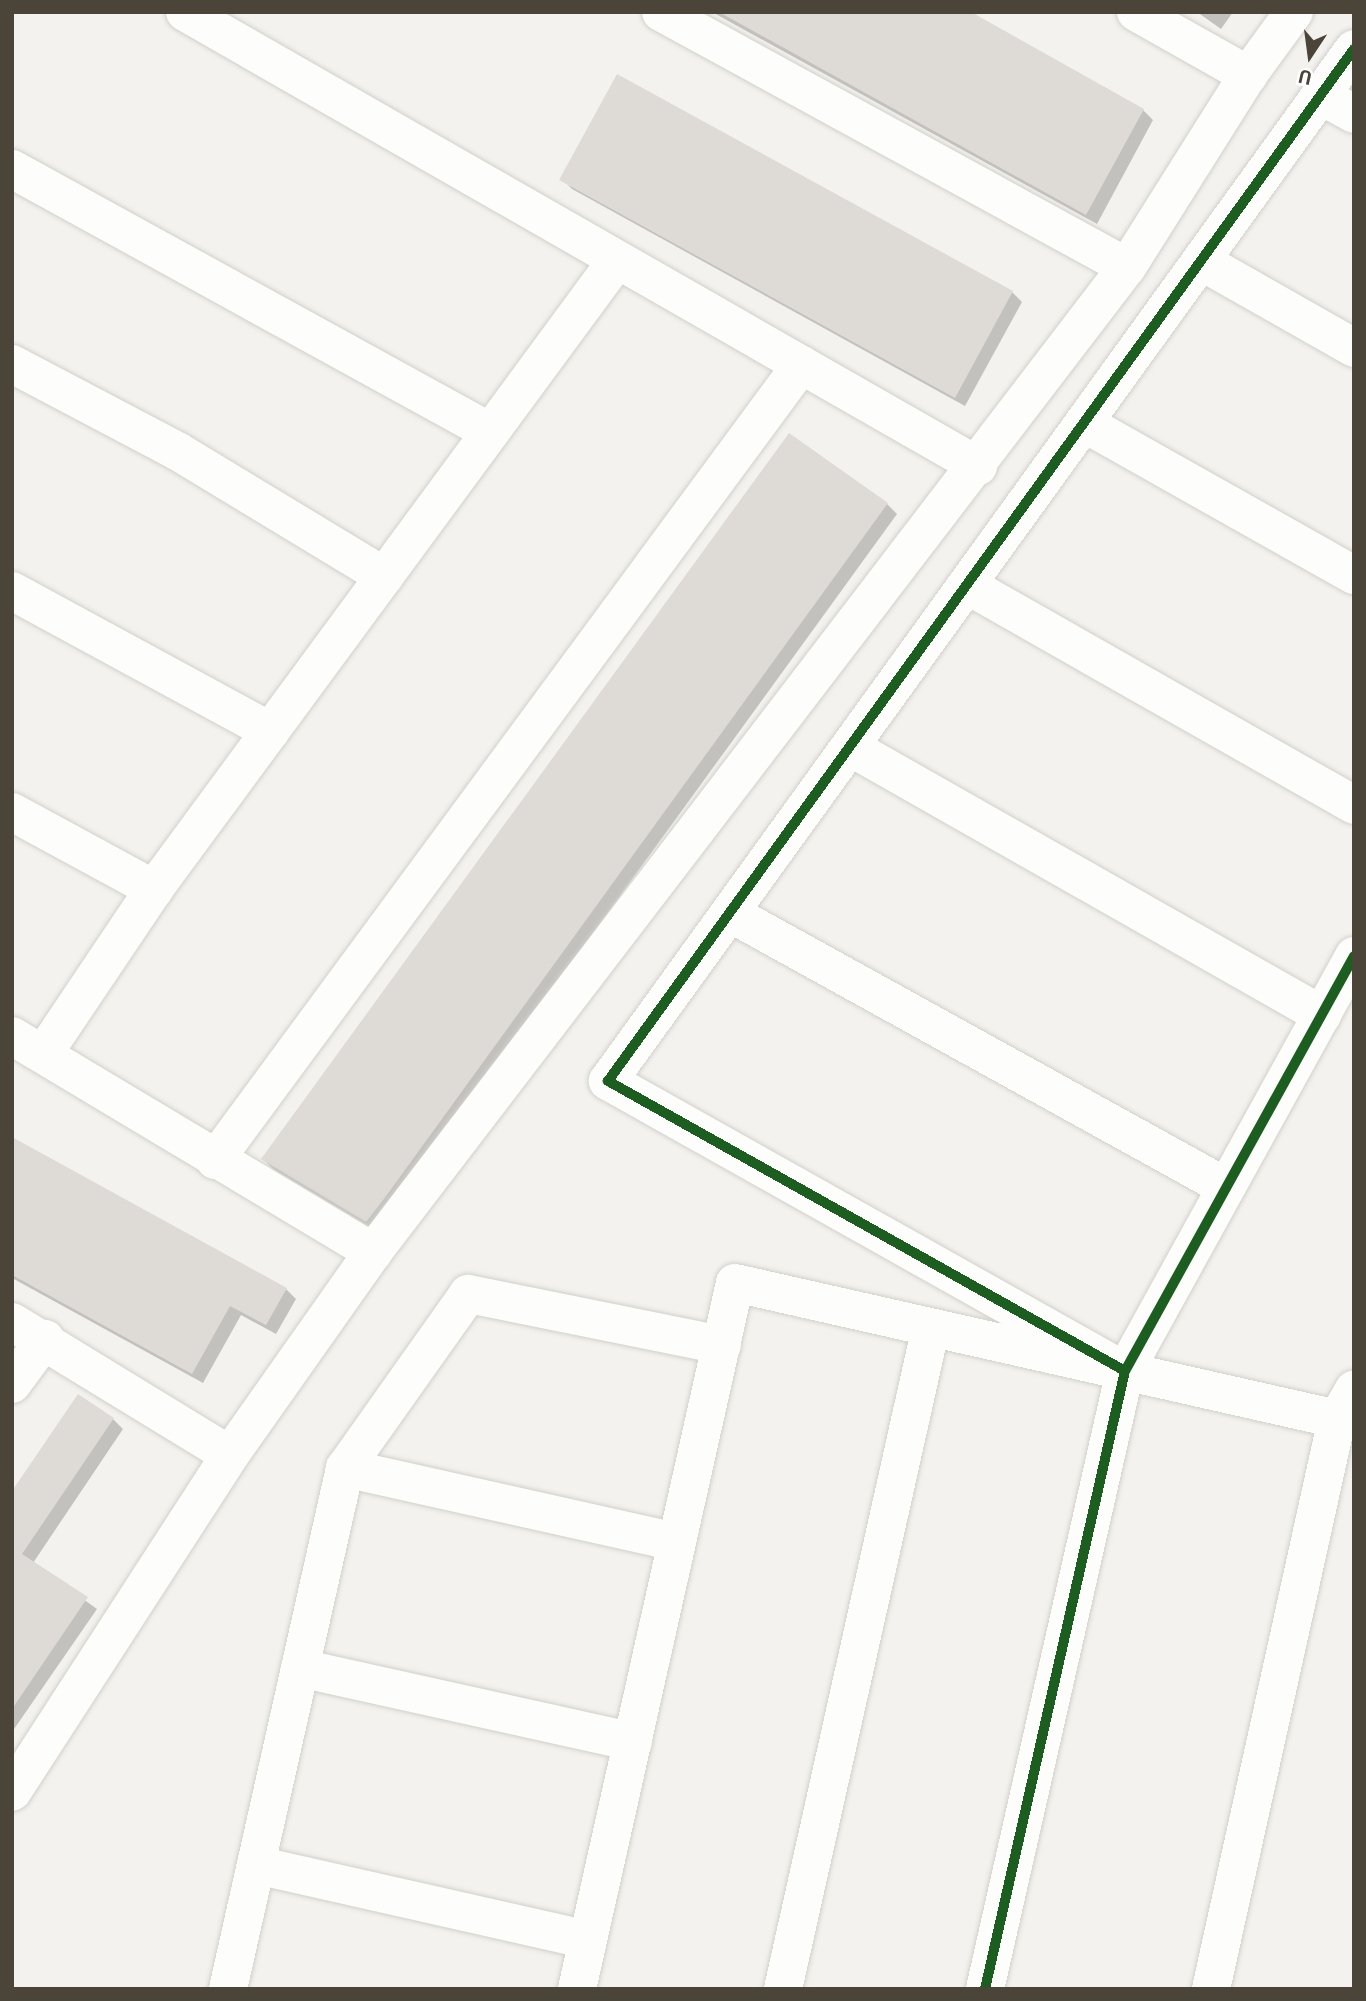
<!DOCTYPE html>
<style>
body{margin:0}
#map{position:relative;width:1366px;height:2001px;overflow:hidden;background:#f4f2ee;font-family:Roboto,sans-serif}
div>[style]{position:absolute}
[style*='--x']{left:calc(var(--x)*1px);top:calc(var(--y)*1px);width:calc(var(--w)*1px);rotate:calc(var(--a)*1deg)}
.shadow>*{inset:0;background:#0003}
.building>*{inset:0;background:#dedbd6}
.roads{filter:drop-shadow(0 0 2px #d2d0cb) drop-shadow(0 0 2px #d2d0cb)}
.street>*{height:38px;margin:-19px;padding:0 19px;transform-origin:19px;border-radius:19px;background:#fdfdfc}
.cycleway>*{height:10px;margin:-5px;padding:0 5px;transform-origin:5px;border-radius:5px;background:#1b5e20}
span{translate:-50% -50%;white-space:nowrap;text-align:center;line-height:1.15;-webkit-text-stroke:7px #fff;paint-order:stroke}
.frame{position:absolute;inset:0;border:14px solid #4b4439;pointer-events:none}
.north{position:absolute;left:1275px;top:21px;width:70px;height:70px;-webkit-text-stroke:5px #fff;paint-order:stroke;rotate:193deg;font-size:19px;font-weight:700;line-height:28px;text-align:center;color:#4b4439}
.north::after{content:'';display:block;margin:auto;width:24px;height:32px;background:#4b4439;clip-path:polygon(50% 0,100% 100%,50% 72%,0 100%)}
</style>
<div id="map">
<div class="shadow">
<i style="clip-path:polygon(712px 12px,965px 12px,1143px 110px,1153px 120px,1097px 224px)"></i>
<i style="clip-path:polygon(1197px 12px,1233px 12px,1221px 29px)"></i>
<i style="clip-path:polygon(562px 179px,1012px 292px,1022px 302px,965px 406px,572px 189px)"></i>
<i style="clip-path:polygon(887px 504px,897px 514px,377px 1231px,273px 1169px,263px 1159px)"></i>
<i style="clip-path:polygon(12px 1139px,286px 1289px,296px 1299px,276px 1334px,241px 1315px,203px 1383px,12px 1278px)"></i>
<i style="clip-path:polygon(113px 1419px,123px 1429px,33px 1563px,97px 1609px,12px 1732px,12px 1494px)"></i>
</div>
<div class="building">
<i style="clip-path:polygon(719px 12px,971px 12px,1144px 109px,1086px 215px)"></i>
<i style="clip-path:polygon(617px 74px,1013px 291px,955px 398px,559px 180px)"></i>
<i style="clip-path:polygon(789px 433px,888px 503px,384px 1199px,366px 1222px,261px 1159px)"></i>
<i style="clip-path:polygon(12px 1137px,287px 1288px,266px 1325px,230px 1306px,192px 1374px,12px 1275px)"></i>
<i style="clip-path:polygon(78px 1394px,114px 1418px,22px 1554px,88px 1597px,12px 1709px,12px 1491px)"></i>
</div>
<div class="roads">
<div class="street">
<i style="--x:185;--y:12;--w:914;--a:29.79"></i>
<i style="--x:661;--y:12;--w:531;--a:28.69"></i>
<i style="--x:1136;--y:12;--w:129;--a:29.4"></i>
<i style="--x:1320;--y:95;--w:39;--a:29"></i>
<i style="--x:12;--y:169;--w:546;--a:28.82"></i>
<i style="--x:1201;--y:261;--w:176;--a:29.6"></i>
<i style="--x:12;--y:364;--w:189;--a:27.8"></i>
<i style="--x:179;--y:452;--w:240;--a:31.2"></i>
<i style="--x:1084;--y:423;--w:310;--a:29.4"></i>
<i style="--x:967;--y:585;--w:445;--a:29.6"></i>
<i style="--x:12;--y:591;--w:294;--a:28.5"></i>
<i style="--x:850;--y:747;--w:543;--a:29.59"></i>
<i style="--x:12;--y:812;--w:162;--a:28.5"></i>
<i style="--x:730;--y:913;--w:567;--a:28.92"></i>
<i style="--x:12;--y:1036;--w:421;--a:30.9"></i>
<i style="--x:373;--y:1252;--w:248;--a:125.2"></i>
<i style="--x:230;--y:1455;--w:401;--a:122.9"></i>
<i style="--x:44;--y:1053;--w:197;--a:-56.1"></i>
<i style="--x:154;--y:889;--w:781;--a:-53.64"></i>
<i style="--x:215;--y:1160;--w:988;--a:-53.61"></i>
<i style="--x:373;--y:1252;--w:1240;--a:-52.57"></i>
<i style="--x:1127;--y:267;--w:227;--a:-57.8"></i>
<i style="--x:1248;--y:75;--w:78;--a:-53.9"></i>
<i style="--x:12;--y:1322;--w:255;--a:31.4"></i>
<i style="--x:1125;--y:1371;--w:593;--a:-150.71"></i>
<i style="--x:608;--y:1081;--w:1273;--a:-54.14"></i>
<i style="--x:12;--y:1384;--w:56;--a:-53.7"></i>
<i style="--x:345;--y:1468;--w:340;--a:12.6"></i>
<i style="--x:300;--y:1668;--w:341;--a:12.5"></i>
<i style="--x:256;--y:1865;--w:340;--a:12.7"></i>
<i style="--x:228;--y:1989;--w:534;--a:-77.34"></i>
<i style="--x:345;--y:1468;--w:213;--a:-54.7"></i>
<i style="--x:468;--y:1294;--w:259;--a:11.4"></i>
<i style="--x:577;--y:1989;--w:723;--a:-77.39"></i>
<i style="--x:735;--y:1283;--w:617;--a:12.73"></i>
<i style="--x:783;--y:1989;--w:678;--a:-77.4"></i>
<i style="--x:985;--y:1989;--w:634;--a:-77.24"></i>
<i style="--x:1125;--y:1371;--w:474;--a:-61.1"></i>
<i style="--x:1211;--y:1989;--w:584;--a:-77.54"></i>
<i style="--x:1337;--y:1419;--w:34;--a:-60"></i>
</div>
</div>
<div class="cycleway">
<i style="--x:1125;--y:1371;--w:593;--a:-150.71"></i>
<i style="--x:608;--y:1081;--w:1273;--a:-54.14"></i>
<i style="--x:985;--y:1989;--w:634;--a:-77.24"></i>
<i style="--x:1125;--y:1371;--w:474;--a:-61.1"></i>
</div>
<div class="frame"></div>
<div class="north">U</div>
</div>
